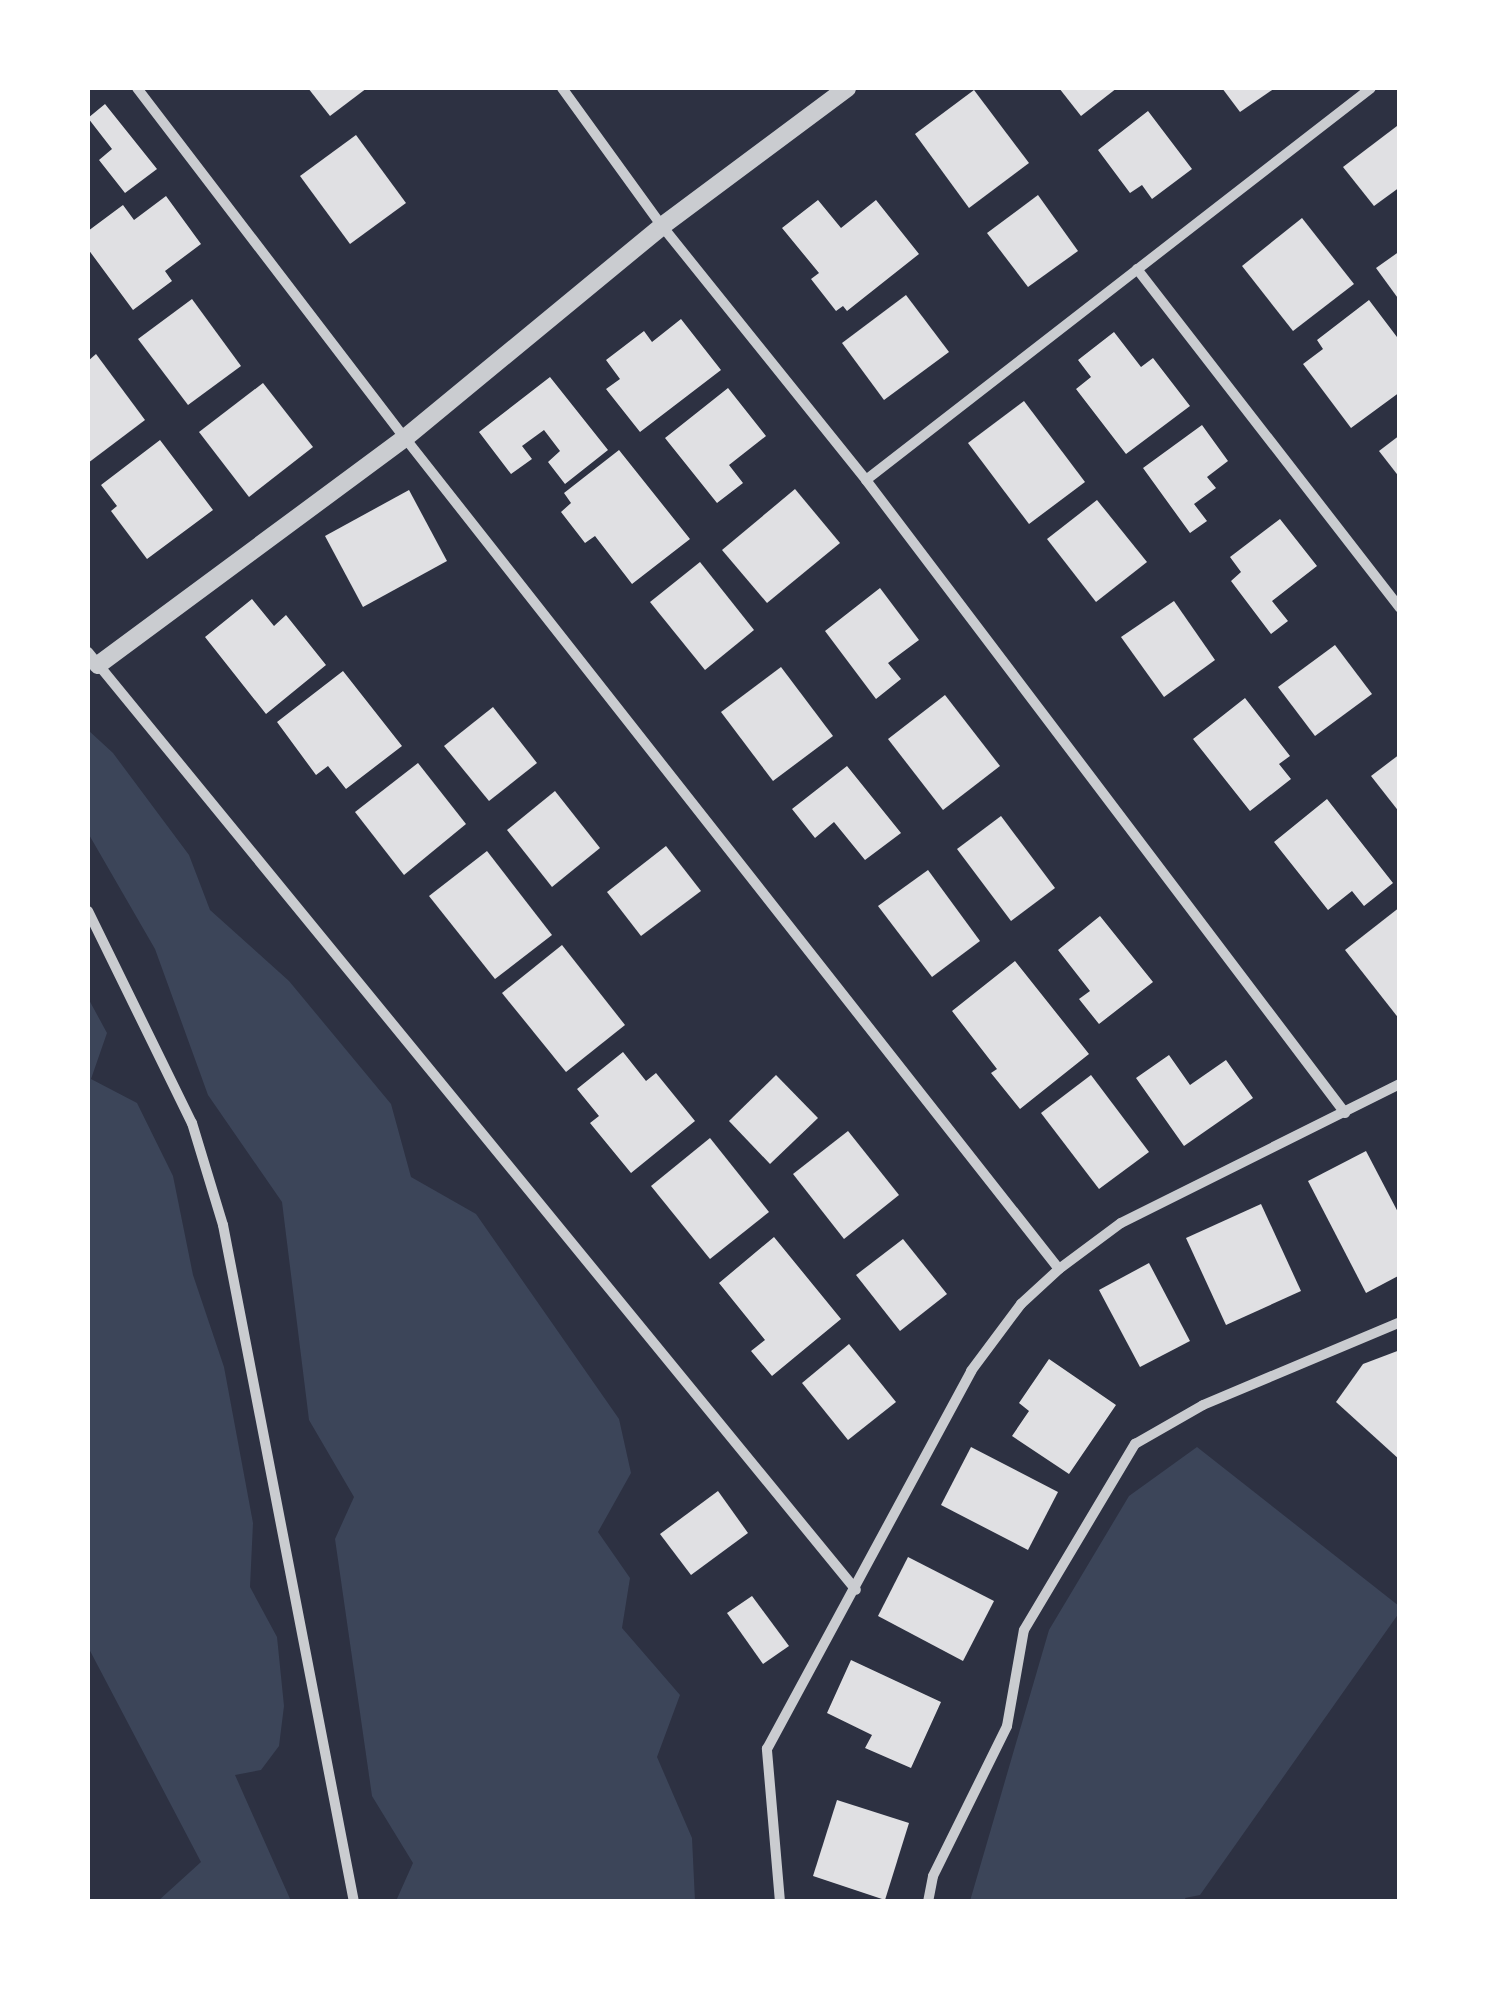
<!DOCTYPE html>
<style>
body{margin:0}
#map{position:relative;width:1487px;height:1989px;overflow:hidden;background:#2d3142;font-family:"Roboto Condensed",sans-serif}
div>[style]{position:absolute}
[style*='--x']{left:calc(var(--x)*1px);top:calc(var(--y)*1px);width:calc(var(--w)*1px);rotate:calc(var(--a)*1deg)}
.green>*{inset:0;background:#3c4559}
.building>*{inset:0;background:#e0e0e3}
.minor>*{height:10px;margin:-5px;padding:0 5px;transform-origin:5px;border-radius:5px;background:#caccd0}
.tertiary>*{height:18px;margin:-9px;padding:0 9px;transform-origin:9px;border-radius:9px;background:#caccd0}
span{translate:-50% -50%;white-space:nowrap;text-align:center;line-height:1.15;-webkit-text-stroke:9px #fff;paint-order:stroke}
.frame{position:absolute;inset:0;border:90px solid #fff;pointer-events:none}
</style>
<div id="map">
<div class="green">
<i style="clip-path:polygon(88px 730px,113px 753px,189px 855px,210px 910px,289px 981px,391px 1104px,411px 1177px,476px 1214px,619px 1419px,631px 1473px,598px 1532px,630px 1578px,622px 1628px,680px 1695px,657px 1757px,692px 1838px,695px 1901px,396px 1901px,413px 1863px,372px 1796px,335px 1539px,354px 1497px,309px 1420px,282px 1202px,208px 1095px,155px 949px,88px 833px)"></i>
<i style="clip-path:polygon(88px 998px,107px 1033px,91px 1079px,137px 1103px,173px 1176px,193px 1275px,224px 1367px,253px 1523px,250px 1587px,277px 1637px,284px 1706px,279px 1746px,261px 1770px,235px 1775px,291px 1901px,158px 1901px,201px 1862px,88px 1647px)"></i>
<i style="clip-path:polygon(1197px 1447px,1399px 1606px,1399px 1613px,1200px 1895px,1185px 1898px,1187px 1902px,970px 1901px,1049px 1630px,1129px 1496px)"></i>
</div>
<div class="building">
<i style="clip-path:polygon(308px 88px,367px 88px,330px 116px)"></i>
<i style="clip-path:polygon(1059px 88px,1117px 88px,1081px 116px)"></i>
<i style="clip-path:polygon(1222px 88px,1275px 88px,1240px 112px)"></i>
<i style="clip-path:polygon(974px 90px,1029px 163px,969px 208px,915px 134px)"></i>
<i style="clip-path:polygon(105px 104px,157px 169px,125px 193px,99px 160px,112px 149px,88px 118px)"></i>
<i style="clip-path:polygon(1148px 111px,1192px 169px,1152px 199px,1142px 185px,1130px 193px,1098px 150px)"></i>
<i style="clip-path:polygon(1397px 126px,1400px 187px,1374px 206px,1343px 167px)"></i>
<i style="clip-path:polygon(356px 135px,406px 203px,350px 244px,300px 176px)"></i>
<i style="clip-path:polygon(1038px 195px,1078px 251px,1028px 287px,987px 233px)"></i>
<i style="clip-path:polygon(166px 196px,201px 244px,165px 271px,172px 281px,133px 310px,88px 249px,88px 231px,123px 205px,134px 220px)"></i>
<i style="clip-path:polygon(818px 200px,841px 228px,876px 200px,919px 254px,847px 311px,843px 306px,836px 311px,811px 279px,819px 273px,782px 228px)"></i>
<i style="clip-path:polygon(1302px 218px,1354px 284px,1293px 331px,1242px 266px)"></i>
<i style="clip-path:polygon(1400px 251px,1400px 301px,1376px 268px)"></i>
<i style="clip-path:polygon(906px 295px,949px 352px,884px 400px,842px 343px)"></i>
<i style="clip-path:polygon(192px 299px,241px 366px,188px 405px,138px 339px)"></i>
<i style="clip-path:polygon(1369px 300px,1400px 341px,1400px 392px,1351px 428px,1303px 364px,1323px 349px,1317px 340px)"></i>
<i style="clip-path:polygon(681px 319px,721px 370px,640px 432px,606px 389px,620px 379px,606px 360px,644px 331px,652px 342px)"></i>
<i style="clip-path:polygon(1114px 332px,1141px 367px,1153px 358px,1190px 406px,1126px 454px,1076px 389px,1091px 377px,1078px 360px)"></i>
<i style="clip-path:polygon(96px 354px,145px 420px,88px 463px,88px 361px)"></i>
<i style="clip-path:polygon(550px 377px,608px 450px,565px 484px,548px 462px,560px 451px,544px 430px,522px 446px,532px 459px,511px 474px,479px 432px)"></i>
<i style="clip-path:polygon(263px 383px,313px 447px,249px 497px,199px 432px)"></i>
<i style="clip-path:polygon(728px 388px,766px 436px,729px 465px,743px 483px,717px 503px,665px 438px)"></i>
<i style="clip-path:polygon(1024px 401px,1085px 482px,1029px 524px,968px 443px)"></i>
<i style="clip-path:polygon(1202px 425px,1228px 461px,1207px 477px,1216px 488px,1194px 504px,1207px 521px,1190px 533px,1143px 468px)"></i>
<i style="clip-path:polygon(1400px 435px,1400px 478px,1379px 451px)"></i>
<i style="clip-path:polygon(160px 440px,213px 510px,147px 559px,111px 511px,117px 506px,101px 485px)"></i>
<i style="clip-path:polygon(619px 450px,690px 539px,632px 584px,595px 536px,585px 543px,561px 512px,571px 503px,564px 493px)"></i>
<i style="clip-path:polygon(795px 489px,840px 543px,767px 603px,722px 550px)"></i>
<i style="clip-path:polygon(409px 490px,447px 561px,363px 607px,325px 536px)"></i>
<i style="clip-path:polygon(1097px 500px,1147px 562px,1096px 602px,1047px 539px)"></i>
<i style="clip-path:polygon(1280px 519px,1317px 566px,1272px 601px,1288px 621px,1271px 634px,1231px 581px,1241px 572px,1230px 557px)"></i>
<i style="clip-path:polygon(700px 562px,754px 630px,705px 670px,650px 602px)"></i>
<i style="clip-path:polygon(880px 588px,919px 640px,888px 663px,901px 679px,876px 699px,825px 631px)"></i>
<i style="clip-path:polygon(252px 599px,274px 626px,286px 615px,326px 665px,266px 714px,205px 637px)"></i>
<i style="clip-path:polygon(1174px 601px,1215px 660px,1164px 697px,1121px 637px)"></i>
<i style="clip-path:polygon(1335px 645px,1372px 694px,1315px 736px,1278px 687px)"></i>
<i style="clip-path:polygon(781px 667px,833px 736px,773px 781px,721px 712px)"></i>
<i style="clip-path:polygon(343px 671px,402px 746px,346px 789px,328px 766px,316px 775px,277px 722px)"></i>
<i style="clip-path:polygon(945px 695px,1000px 766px,943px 810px,888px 739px)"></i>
<i style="clip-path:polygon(1245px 698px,1290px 756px,1279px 764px,1291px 779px,1250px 811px,1193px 739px)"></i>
<i style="clip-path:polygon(493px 707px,537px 763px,489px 801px,444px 746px)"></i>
<i style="clip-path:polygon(1400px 754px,1400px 813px,1371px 776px)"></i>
<i style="clip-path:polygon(418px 763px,466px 824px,404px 875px,355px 812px)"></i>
<i style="clip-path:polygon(847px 766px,901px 833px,865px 860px,834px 822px,815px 838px,792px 809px)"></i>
<i style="clip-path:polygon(555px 791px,600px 848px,552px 887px,507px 830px)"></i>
<i style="clip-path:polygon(1327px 799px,1393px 883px,1364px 906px,1352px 891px,1328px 910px,1274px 842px)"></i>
<i style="clip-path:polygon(1001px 816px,1055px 888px,1011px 921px,957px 849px)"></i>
<i style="clip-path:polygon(666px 846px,701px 891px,641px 936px,607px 892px)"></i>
<i style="clip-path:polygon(487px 851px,552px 935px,495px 979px,429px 896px)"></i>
<i style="clip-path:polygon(928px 870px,980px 941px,932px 977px,878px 906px)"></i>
<i style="clip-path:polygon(1400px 907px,1400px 1020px,1345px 950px)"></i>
<i style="clip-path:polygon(1100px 916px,1153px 982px,1099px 1024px,1079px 999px,1090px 991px,1058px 950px)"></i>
<i style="clip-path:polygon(562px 945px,625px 1025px,566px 1072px,502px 993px)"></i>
<i style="clip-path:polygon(1015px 961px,1089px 1054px,1020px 1109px,991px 1073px,997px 1069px,952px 1011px)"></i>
<i style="clip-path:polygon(623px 1052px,646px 1081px,656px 1073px,695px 1121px,631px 1173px,590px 1123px,599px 1116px,577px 1089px)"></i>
<i style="clip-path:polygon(1169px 1055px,1190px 1085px,1226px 1060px,1253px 1098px,1184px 1146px,1136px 1078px)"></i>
<i style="clip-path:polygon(776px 1075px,818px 1118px,770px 1164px,729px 1121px)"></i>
<i style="clip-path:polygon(1091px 1075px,1149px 1152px,1099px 1189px,1041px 1113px)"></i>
<i style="clip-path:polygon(848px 1131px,899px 1195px,844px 1239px,793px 1174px)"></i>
<i style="clip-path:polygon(710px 1138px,769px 1212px,710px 1259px,651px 1186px)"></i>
<i style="clip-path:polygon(1366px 1151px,1400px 1216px,1400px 1275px,1366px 1293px,1308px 1181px)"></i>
<i style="clip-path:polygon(1261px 1204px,1301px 1291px,1226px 1325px,1186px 1238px)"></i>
<i style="clip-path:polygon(774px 1237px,841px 1319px,772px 1376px,751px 1351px,765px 1340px,719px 1283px)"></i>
<i style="clip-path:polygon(903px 1239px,947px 1294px,900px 1331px,856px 1275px)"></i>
<i style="clip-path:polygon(1149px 1263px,1190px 1341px,1140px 1367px,1099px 1290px)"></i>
<i style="clip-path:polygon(849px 1344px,896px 1402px,848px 1440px,802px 1383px)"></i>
<i style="clip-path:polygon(1400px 1350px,1400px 1460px,1336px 1402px,1363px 1364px)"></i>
<i style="clip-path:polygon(1049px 1359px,1116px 1405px,1069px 1474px,1012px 1436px,1029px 1411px,1019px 1403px)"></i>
<i style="clip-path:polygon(971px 1447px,1058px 1492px,1028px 1550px,941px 1505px)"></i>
<i style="clip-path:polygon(718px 1491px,748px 1533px,691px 1575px,660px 1534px)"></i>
<i style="clip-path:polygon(908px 1557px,994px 1601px,963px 1661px,878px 1616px)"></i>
<i style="clip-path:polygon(752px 1596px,789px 1646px,763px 1664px,727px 1613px)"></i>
<i style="clip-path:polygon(851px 1660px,941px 1702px,911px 1768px,865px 1748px,872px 1735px,827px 1713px)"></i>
<i style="clip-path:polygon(837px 1800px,909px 1823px,885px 1900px,813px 1876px)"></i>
</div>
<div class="minor">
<i style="--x:137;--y:88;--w:441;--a:52.6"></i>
<i style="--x:405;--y:438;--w:1057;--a:51.8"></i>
<i style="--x:562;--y:88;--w:170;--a:54.1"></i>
<i style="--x:662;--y:226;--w:326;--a:51.2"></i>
<i style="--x:866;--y:480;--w:794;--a:52.88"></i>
<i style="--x:1137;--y:269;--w:429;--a:52.2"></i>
<i style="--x:866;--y:480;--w:639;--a:-37.82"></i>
<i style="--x:88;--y:652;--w:1212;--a:50.69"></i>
<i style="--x:88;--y:911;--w:236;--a:63.9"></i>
<i style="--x:192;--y:1123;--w:107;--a:73.1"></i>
<i style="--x:223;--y:1225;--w:690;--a:79.05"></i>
<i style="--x:780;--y:1902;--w:154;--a:-94.9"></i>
<i style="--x:767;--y:1749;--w:430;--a:-61.6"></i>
<i style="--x:971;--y:1371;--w:84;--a:-53.3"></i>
<i style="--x:1021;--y:1304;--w:52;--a:-42.6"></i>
<i style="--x:1059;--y:1269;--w:77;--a:-36.6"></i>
<i style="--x:1121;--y:1223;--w:312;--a:-26.5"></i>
<i style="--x:928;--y:1902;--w:26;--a:-79"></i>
<i style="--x:933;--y:1876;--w:167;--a:-63.7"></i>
<i style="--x:1007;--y:1726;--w:97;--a:-80"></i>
<i style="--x:1024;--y:1630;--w:217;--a:-59.2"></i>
<i style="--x:1135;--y:1444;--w:78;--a:-29.8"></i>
<i style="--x:1203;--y:1405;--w:214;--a:-22.8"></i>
</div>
<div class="tertiary">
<i style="--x:98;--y:665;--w:382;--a:-36.5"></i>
<i style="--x:405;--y:438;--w:333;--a:-39.5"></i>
<i style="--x:662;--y:226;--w:231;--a:-36.7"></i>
</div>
<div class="frame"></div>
</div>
